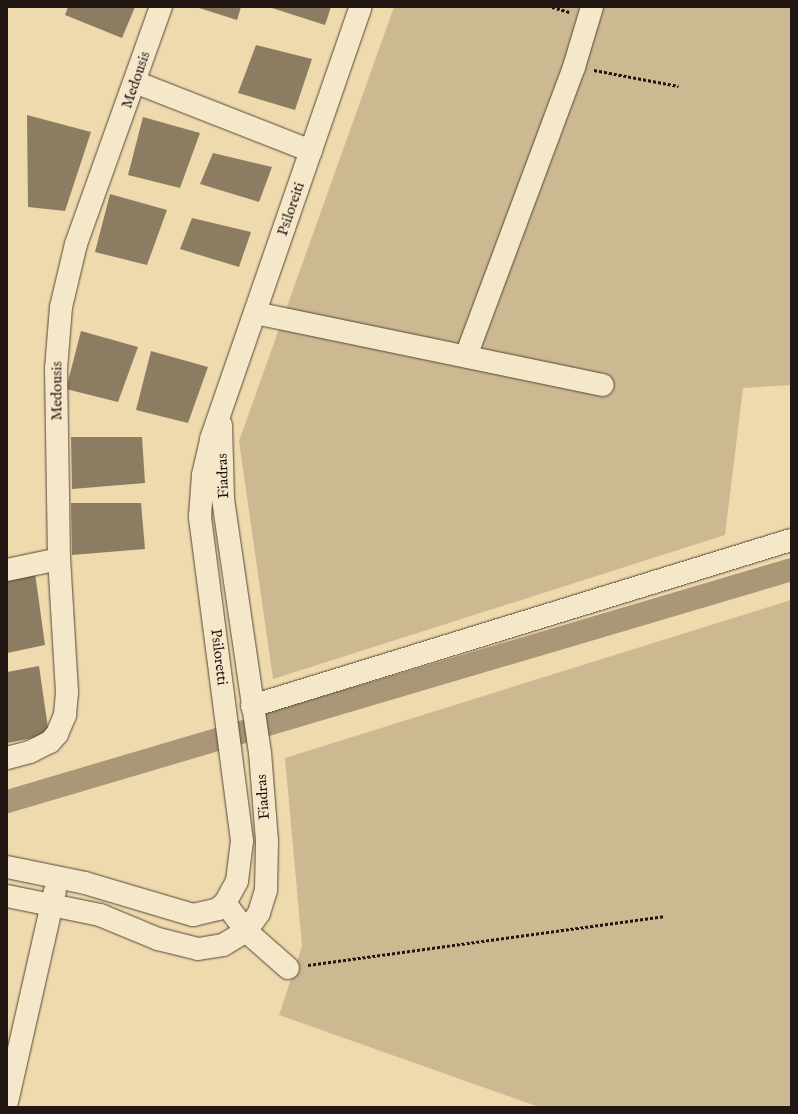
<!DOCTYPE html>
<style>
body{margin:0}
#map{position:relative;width:798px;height:1114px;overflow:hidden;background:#efdaad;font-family:"IM FELL English",serif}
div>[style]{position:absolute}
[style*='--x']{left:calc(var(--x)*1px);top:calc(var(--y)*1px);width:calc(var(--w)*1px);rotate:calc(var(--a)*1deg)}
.green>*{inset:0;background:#ccb992}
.canal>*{height:23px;margin:-11.5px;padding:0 11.5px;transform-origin:11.5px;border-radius:11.5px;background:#a99778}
.building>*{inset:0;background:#8c7c62}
.path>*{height:2.5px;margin-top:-1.25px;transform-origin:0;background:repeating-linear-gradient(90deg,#211611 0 3px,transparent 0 5px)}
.roads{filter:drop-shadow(0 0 1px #544738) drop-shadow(0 0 1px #544738)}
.minor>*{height:22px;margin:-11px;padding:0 11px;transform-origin:11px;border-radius:11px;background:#f5e7ca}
span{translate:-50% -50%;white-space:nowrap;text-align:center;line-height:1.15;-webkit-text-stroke:3.5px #f5e7ca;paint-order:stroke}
.street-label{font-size:15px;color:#211611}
.frame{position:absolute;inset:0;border:8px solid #211611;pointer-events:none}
</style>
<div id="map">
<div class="green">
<i style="clip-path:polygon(394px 7px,791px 7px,791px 385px,743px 388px,725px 535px,273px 679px,239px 441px)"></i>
<i style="clip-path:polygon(791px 600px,791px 1107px,539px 1107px,279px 1015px,302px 946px,285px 758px)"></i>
</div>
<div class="canal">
<i style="--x:7;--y:801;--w:818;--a:-16.48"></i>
</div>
<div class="building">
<i style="clip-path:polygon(68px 7px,135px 7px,122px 38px,65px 15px)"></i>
<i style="clip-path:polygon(196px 7px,241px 7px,237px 20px)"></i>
<i style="clip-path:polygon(269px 7px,331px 7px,325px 25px)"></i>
<i style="clip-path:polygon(256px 45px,312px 59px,295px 110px,238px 93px)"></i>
<i style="clip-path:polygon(27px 115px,91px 132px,65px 211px,28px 207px)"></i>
<i style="clip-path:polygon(143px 117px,200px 133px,180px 188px,128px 175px)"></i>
<i style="clip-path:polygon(213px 153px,272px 167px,259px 202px,200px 184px)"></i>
<i style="clip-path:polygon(110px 194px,167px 210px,147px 265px,95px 252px)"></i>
<i style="clip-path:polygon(192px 218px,251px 232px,239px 267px,180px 249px)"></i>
<i style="clip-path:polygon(81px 331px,138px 347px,118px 402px,66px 389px)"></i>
<i style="clip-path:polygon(151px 351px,208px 367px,188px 423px,136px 410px)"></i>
<i style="clip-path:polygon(71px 437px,142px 437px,145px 483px,72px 489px)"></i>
<i style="clip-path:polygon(71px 503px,141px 503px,145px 549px,72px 555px)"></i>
<i style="clip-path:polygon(35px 573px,45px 645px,7px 653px,7px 580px)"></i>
<i style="clip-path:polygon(39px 666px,49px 735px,7px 743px,7px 672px)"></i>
</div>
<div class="path">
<i style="--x:552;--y:7;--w:18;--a:16"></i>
<i style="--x:594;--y:70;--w:86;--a:10.7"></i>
<i style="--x:308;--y:965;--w:359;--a:-7.8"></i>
</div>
<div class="roads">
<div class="minor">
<i style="--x:135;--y:82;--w:189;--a:21.4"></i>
<i style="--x:255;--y:313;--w:355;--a:11.7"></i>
<i style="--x:466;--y:356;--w:309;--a:-69.5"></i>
<i style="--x:574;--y:67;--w:63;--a:-73.3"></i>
<i style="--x:7;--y:570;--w:53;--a:-11.9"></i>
<i style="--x:252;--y:706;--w:564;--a:-17.12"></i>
<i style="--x:7;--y:758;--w:24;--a:-15"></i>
<i style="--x:30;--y:752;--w:22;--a:-27"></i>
<i style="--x:50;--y:742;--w:11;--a:-49"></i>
<i style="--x:57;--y:734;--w:21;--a:-67"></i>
<i style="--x:65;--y:715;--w:23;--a:-85"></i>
<i style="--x:67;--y:692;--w:133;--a:-93.4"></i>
<i style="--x:59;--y:559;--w:190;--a:-90.9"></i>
<i style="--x:56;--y:369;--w:62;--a:-85.4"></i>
<i style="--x:61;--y:307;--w:65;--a:-76.6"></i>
<i style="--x:76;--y:244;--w:252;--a:-70.3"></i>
<i style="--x:7;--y:867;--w:80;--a:11.6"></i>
<i style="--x:85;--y:883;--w:113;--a:16.5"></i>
<i style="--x:193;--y:915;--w:26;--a:-13"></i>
<i style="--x:218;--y:909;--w:9;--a:-41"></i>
<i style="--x:225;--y:903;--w:25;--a:-61"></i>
<i style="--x:237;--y:881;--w:40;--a:-82.9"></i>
<i style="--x:242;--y:841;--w:327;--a:-97.4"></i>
<i style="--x:200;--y:517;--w:42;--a:-85.9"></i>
<i style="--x:203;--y:475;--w:37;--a:-77"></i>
<i style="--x:211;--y:439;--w:457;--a:-70.9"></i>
<i style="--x:7;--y:896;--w:95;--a:11.5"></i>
<i style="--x:100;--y:915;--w:63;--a:22.5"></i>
<i style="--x:158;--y:939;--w:41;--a:14"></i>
<i style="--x:198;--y:949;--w:25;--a:-9"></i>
<i style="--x:223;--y:945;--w:27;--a:-31"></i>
<i style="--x:246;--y:931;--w:22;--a:-54"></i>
<i style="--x:259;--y:913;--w:24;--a:-73"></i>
<i style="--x:266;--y:890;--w:49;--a:-88.8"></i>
<i style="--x:267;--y:841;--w:88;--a:-94.5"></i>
<i style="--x:260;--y:753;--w:258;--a:-98.3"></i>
<i style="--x:223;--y:498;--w:73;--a:-91.6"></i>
<i style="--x:225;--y:903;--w:35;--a:53"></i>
<i style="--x:246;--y:931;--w:56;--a:41.4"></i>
<i style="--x:7;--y:1102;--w:216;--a:-77.2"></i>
</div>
</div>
<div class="street-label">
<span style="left:136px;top:80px;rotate:-71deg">Medousis</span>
<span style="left:291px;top:209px;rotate:-71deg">Psiloreiti</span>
<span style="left:57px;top:391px;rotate:-90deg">Medousis</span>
<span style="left:223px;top:476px;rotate:-92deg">Fiadras</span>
<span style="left:219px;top:657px;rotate:83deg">Psiloretti</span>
<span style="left:263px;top:797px;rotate:-94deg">Fiadras</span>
</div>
<div class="frame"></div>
</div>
